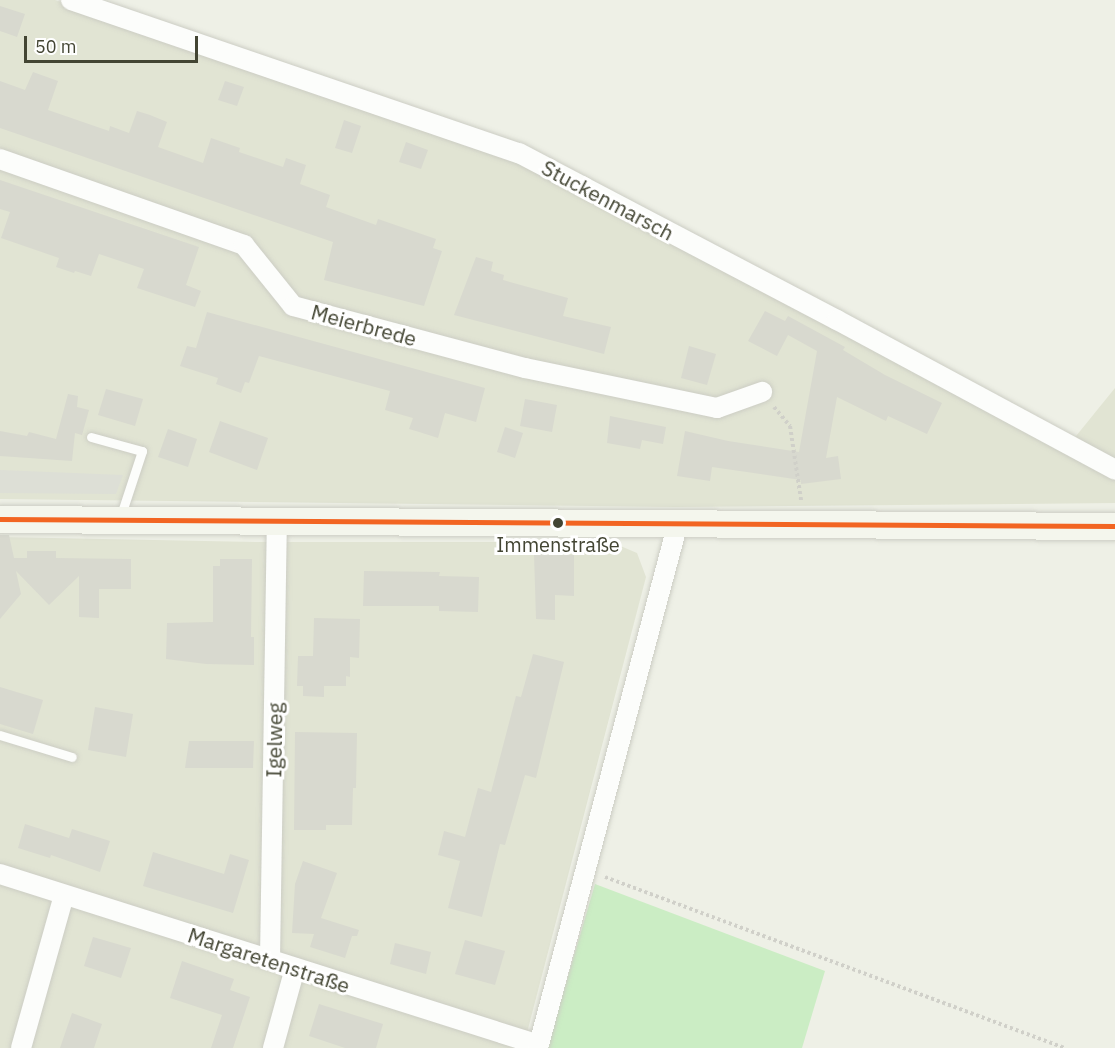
<!DOCTYPE html>
<meta charset="utf-8">
<style>
body{margin:0}
#map{position:relative;width:1115px;height:1048px;overflow:hidden;background:#eef0e6;font-family:"IBM Plex Sans",sans-serif}
div>[style]{position:absolute}
[style*='--x']{left:calc(var(--x)*1px);top:calc(var(--y)*1px);width:calc(var(--w)*1px);rotate:calc(var(--a)*1deg)}
.residential>*{inset:0;background:#e1e4d3}
.green>*{inset:0;background:#cbedc4}
.parking>*{inset:0;background:#dddfd6}
.building>*{inset:0;background:#d8d9cf}
.path>*{height:4px;margin-top:-2px;transform-origin:0;background:repeating-linear-gradient(90deg,#d0d0c9 0 3px,transparent 0 6px)}
.roads{filter:drop-shadow(0 0 2px #cccdc4) drop-shadow(0 0 2px #cccdc4)}
.lane>*{height:9px;margin:-4.5px;padding:0 4.5px;transform-origin:4.5px;border-radius:4.5px;background:#fcfdfb}
.street>*{height:20px;margin:-10px;padding:0 10px;transform-origin:10px;border-radius:10px;background:#fcfdfb}
.secondary>*{height:27px;margin:-13.5px;padding:0 13.5px;transform-origin:13.5px;border-radius:13.5px;background:#f4f6ed}
.bus-1>*{height:4.5px;margin:-2.25px;padding:0 2.25px;transform-origin:2.25px;border-radius:2.25px;background:#f26522}
.dots>*{width:16px;height:16px;translate:-50% -50%;box-sizing:border-box;border:3px solid #fff;border-radius:50%}
span{translate:-50% -50%;white-space:nowrap;text-align:center;line-height:1.15;-webkit-text-stroke:6px #fff;paint-order:stroke}
.bus-label{font-size:20px;color:#434533}
.street-label{font-size:21px;color:#434533}
.scale{position:absolute;left:24px;top:36px;width:174px;height:27px;box-sizing:border-box;border:3px solid #434533;border-top:0;padding-left:8px;font-size:18px;line-height:21px;white-space:nowrap;color:#434533;-webkit-text-stroke:4px #fff;paint-order:stroke}
</style>
<div id="map">
<div class="residential">
<i style="clip-path:polygon(0 0,55px 0,515px 158px,1115px 478px,1115px 503px,675px 507px,0 499px)"></i>
<i style="clip-path:polygon(1115px 388px,1115px 463px,1072px 441px)"></i>
<i style="clip-path:polygon(0 537px,258px 542px,611px 542px,637px 553px,646px 577px,523px 1048px,0 1048px)"></i>
</div>
<div class="green">
<i style="clip-path:polygon(595px 884px,825px 971px,802px 1048px,547px 1048px)"></i>
</div>
<div class="parking">
<i style="clip-path:polygon(0 470px,123px 475px,116px 494px,0 493px)"></i>
</div>
<div class="building">
<i style="clip-path:polygon(0 6px,25px 14px,17px 37px,0 31px)"></i>
<i style="clip-path:polygon(33px 72px,58px 81px,48px 110px,109px 131px,110px 126px,129px 133px,137px 111px,150px 115px,167px 122px,158px 147px,203px 163px,211px 138px,240px 148px,239px 152px,283px 167px,286px 158px,306px 165px,300px 184px,330px 195px,326px 207px,376px 225px,378px 219px,436px 239px,433px 248px,442px 251px,424px 306px,324px 280px,333px 242px,0 128px,0 81px,25px 90px)"></i>
<i style="clip-path:polygon(225px 81px,244px 87px,237px 106px,218px 100px)"></i>
<i style="clip-path:polygon(344px 120px,361px 126px,352px 153px,335px 148px)"></i>
<i style="clip-path:polygon(406px 142px,428px 150px,421px 169px,399px 162px)"></i>
<i style="clip-path:polygon(0 180px,199px 247px,186px 285px,201px 291px,195px 307px,137px 288px,144px 269px,99px 254px,91px 276px,75px 271px,74px 273px,56px 267px,59px 258px,1px 238px,10px 212px,0 209px)"></i>
<i style="clip-path:polygon(476px 257px,493px 262px,491px 271px,504px 275px,503px 280px,568px 298px,563px 316px,611px 327px,604px 354px,454px 315px)"></i>
<i style="clip-path:polygon(765px 311px,785px 321px,788px 316px,845px 347px,843px 350px,885px 375px,942px 403px,927px 434px,888px 416px,886px 421px,837px 397px,826px 458px,838px 456px,841px 479px,801px 484px,801px 480px,712px 467px,710px 481px,677px 476px,685px 431px,728px 441px,799px 452px,817px 351px,788px 335px,777px 356px,748px 341px)"></i>
<i style="clip-path:polygon(207px 312px,485px 388px,476px 422px,445px 413px,438px 438px,416px 431px,409px 429px,413px 418px,385px 410px,390px 391px,259px 356px,249px 383px,245px 382px,241px 393px,216px 384px,218px 378px,180px 366px,187px 346px,196px 348px)"></i>
<i style="clip-path:polygon(689px 346px,716px 354px,707px 385px,681px 378px)"></i>
<i style="clip-path:polygon(106px 389px,143px 399px,135px 426px,98px 415px)"></i>
<i style="clip-path:polygon(68px 394px,78px 396px,77px 407px,89px 410px,82px 435px,75px 433px,72px 461px,0 456px,0 431px,27px 436px,29px 432px,56px 439px)"></i>
<i style="clip-path:polygon(525px 399px,557px 405px,552px 432px,520px 426px)"></i>
<i style="clip-path:polygon(610px 416px,666px 427px,663px 444px,642px 440px,640px 449px,607px 443px)"></i>
<i style="clip-path:polygon(220px 421px,268px 438px,257px 470px,209px 452px)"></i>
<i style="clip-path:polygon(505px 427px,523px 433px,515px 458px,497px 452px)"></i>
<i style="clip-path:polygon(168px 429px,197px 439px,188px 467px,158px 457px)"></i>
<i style="clip-path:polygon(0 535px,9px 535px,14px 558px,27px 558px,27px 551px,56px 551px,56px 558px,131px 559px,131px 589px,99px 589px,99px 618px,79px 617px,79px 576px,49px 605px,16px 571px,21px 594px,0 619px)"></i>
<i style="clip-path:polygon(534px 554px,574px 555px,574px 596px,555px 595px,555px 620px,536px 619px)"></i>
<i style="clip-path:polygon(220px 559px,252px 559px,251px 637px,254px 637px,254px 665px,206px 664px,166px 659px,167px 623px,213px 622px,213px 566px,220px 566px)"></i>
<i style="clip-path:polygon(364px 571px,440px 572px,439px 576px,479px 577px,478px 612px,439px 611px,439px 606px,363px 606px)"></i>
<i style="clip-path:polygon(314px 618px,360px 619px,359px 658px,350px 657px,350px 677px,346px 676px,346px 686px,324px 686px,324px 697px,303px 696px,303px 686px,297px 686px,298px 656px,313px 656px)"></i>
<i style="clip-path:polygon(533px 654px,564px 662px,536px 778px,525px 775px,505px 845px,500px 844px,482px 917px,448px 908px,460px 861px,438px 855px,444px 831px,465px 837px,478px 788px,491px 792px,516px 696px,521px 697px)"></i>
<i style="clip-path:polygon(0 687px,43px 700px,33px 734px,0 724px)"></i>
<i style="clip-path:polygon(95px 707px,133px 714px,126px 757px,88px 750px)"></i>
<i style="clip-path:polygon(295px 732px,357px 733px,356px 788px,353px 788px,352px 825px,326px 825px,326px 830px,294px 830px)"></i>
<i style="clip-path:polygon(189px 741px,254px 741px,253px 768px,185px 768px)"></i>
<i style="clip-path:polygon(25px 824px,69px 838px,72px 829px,110px 841px,100px 872px,51px 855px,50px 858px,18px 848px)"></i>
<i style="clip-path:polygon(153px 852px,224px 874px,230px 854px,249px 860px,233px 913px,143px 886px)"></i>
<i style="clip-path:polygon(303px 861px,337px 873px,321px 918px,359px 930px,357px 936px,352px 936px,345px 958px,310px 947px,314px 934px,292px 933px,295px 884px)"></i>
<i style="clip-path:polygon(93px 937px,131px 948px,121px 978px,84px 966px)"></i>
<i style="clip-path:polygon(465px 940px,505px 951px,495px 985px,455px 974px)"></i>
<i style="clip-path:polygon(395px 943px,431px 952px,426px 974px,390px 964px)"></i>
<i style="clip-path:polygon(182px 961px,234px 979px,230px 990px,250px 997px,233px 1048px,211px 1048px,222px 1015px,170px 998px)"></i>
<i style="clip-path:polygon(319px 1004px,383px 1024px,376px 1048px,345px 1048px,309px 1036px)"></i>
<i style="clip-path:polygon(72px 1013px,102px 1024px,94px 1048px,60px 1048px)"></i>
</div>
<div class="path">
<i style="--x:774;--y:407;--w:25;--a:50"></i>
<i style="--x:790;--y:426;--w:75;--a:81.5"></i>
<i style="--x:605;--y:877;--w:490;--a:20.4"></i>
</div>
<div class="roads">
<div class="lane">
<i style="--x:91;--y:437;--w:53;--a:15.4"></i>
<i style="--x:142;--y:451;--w:71;--a:108.2"></i>
<i style="--x:0;--y:735;--w:75;--a:17"></i>
</div>
<div class="street">
<i style="--x:71;--y:0;--w:473;--a:18.9"></i>
<i style="--x:519;--y:153;--w:359;--a:27.7"></i>
<i style="--x:837;--y:320;--w:316;--a:28.3"></i>
<i style="--x:0;--y:159;--w:259;--a:19.4"></i>
<i style="--x:244;--y:245;--w:78;--a:51.2"></i>
<i style="--x:293;--y:306;--w:240;--a:15"></i>
<i style="--x:525;--y:368;--w:196;--a:11.8"></i>
<i style="--x:717;--y:408;--w:48;--a:-19.6"></i>
<i style="--x:0;--y:874;--w:565;--a:17.6"></i>
<i style="--x:270;--y:959;--w:438;--a:-89.1"></i>
<i style="--x:21;--y:1048;--w:159;--a:-74.3"></i>
<i style="--x:273;--y:1048;--w:83;--a:-74.6"></i>
<i style="--x:538;--y:1048;--w:543;--a:-75.07"></i>
</div>
<div class="secondary">
<i style="--x:0;--y:519;--w:1115;--a:0.36"></i>
</div>
</div>
<div class="bus-1">
<i style="--x:0;--y:519;--w:1115;--a:0.36"></i>
</div>
<div class="dots">
<i style="left:558px;top:523px;background:#434533"></i>
</div>
<div class="bus-label">
<span style="left:558px;top:544px">Immenstraße</span>
</div>
<div class="street-label">
<span style="left:608px;top:200px;rotate:28deg">Stuckenmarsch</span>
<span style="left:364px;top:325px;rotate:15deg">Meierbrede</span>
<span style="left:274px;top:740px;rotate:-89deg">Igelweg</span>
<span style="left:269px;top:960px;rotate:18deg">Margaretenstraße</span>
</div>
<div class="scale">50 m</div>
</div>
